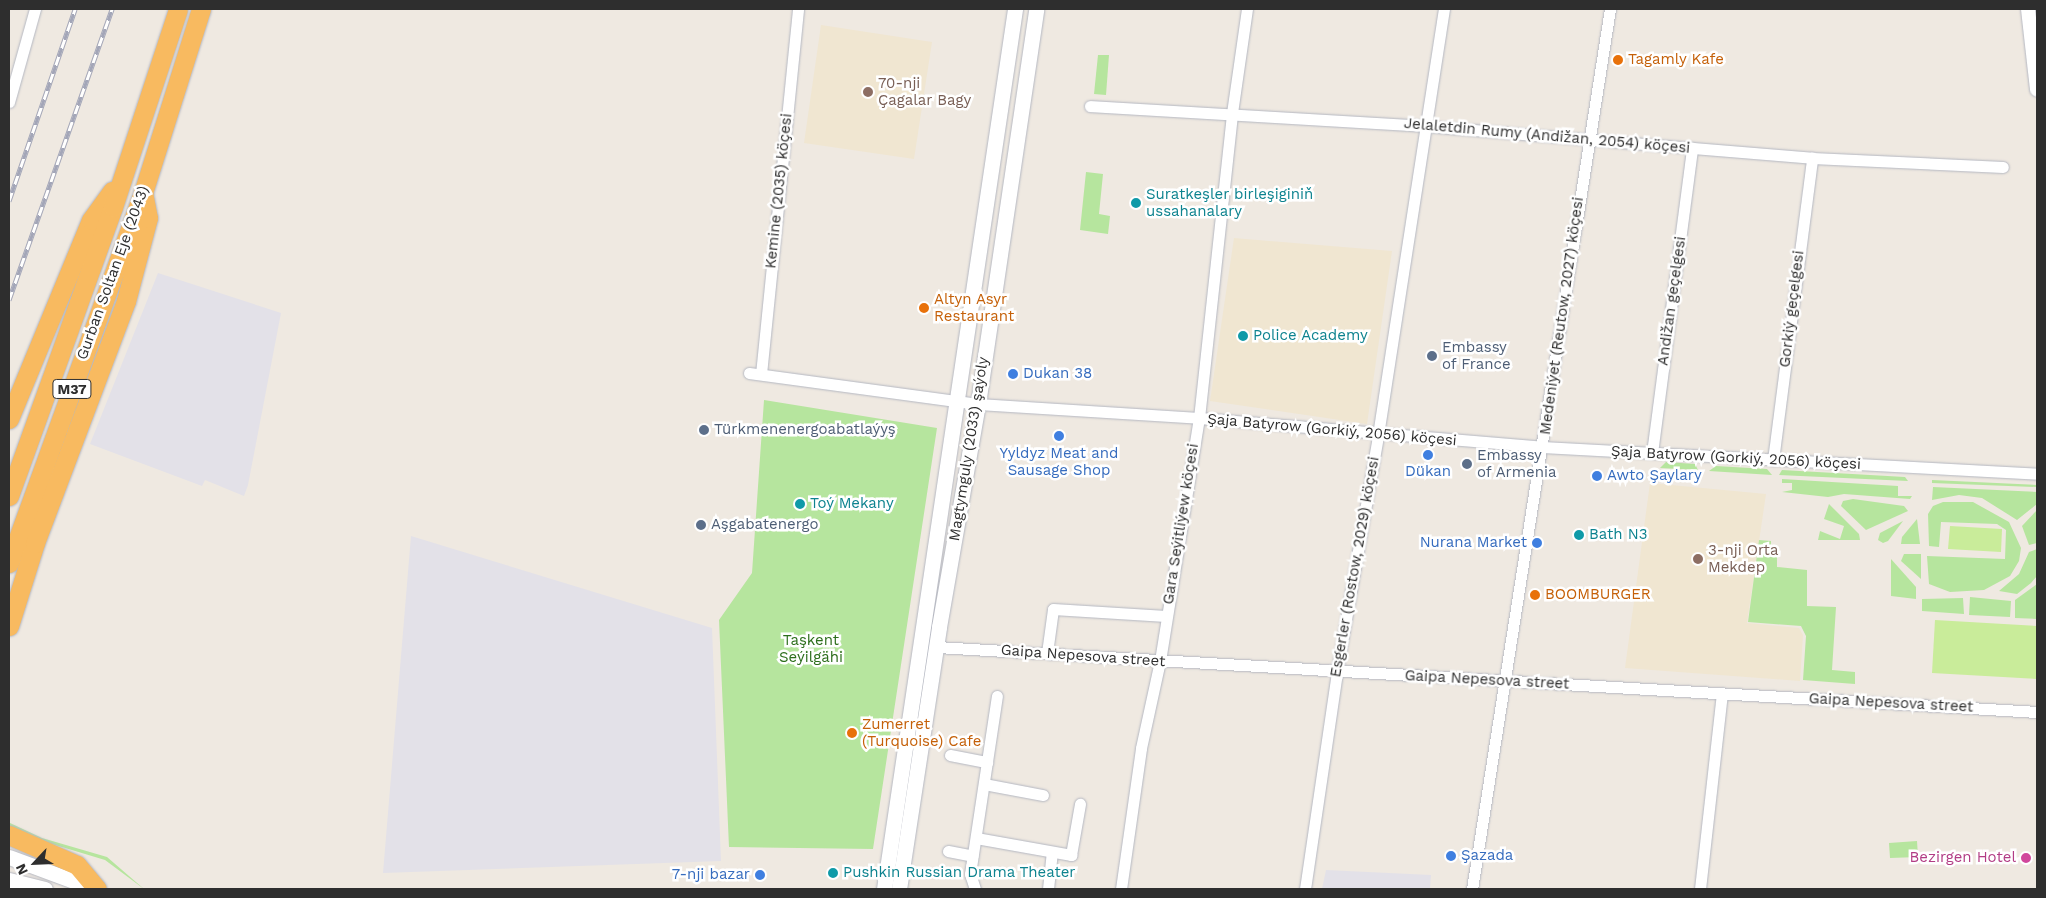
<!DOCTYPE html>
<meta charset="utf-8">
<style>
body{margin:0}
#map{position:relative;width:2046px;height:898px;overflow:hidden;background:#efe9e1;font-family:"Work Sans",sans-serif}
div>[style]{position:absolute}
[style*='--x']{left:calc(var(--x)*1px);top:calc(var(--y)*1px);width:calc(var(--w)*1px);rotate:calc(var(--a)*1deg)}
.industrial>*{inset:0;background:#e3e1e8}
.education>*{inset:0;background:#f0e6d1}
.green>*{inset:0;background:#b6e59e}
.pitch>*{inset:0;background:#c9ec9a}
.roads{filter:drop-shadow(0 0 1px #b4b7c1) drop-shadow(0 0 1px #b4b7c1)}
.minor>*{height:11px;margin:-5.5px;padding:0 5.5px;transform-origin:5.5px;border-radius:5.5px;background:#fff}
.tertiary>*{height:14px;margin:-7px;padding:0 7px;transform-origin:7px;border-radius:7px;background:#fff}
.secondary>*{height:15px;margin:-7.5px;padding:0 7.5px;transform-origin:7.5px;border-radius:7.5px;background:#fff}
.trunk>*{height:19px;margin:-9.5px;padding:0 9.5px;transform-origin:9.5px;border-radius:9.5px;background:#f8ba60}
.rail>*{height:5px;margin-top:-2.5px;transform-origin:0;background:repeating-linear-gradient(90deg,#fff 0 9px,#a3a6b8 0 18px);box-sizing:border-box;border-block:1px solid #a3a6b8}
.dots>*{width:14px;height:14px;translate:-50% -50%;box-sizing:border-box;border:2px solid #fff;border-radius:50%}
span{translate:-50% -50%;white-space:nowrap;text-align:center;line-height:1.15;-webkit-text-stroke:5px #fff;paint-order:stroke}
.shield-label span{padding:1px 4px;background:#fff;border:1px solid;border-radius:4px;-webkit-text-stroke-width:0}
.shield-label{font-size:14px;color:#2e2e2e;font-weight:700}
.food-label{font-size:15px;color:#c56008}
.left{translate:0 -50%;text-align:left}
.education-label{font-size:15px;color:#785e54}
.street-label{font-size:15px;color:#2e2e2e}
.culture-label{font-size:15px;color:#0d838f}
.service-label{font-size:15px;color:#4e5e75}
.shop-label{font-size:15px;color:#366cbe}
.right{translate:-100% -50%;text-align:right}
.park-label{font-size:15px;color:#2c6e1b}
.hotel-label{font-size:15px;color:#b23c85}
.frame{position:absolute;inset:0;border:10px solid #2e2e2e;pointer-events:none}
.north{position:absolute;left:10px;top:838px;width:50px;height:50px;-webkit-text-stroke:4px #fff;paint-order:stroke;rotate:245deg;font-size:14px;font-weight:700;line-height:20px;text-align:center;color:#2e2e2e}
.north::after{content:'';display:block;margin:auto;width:18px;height:22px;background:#2e2e2e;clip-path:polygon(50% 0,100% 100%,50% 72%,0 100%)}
</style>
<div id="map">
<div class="industrial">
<i style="clip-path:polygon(158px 273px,281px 313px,248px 485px,244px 496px,205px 480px,202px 486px,90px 444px)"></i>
<i style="clip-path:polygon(411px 536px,712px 628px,721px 861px,383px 873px)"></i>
<i style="clip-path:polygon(1326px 870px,1431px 875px,1430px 889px,1322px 889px)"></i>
</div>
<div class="education">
<i style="clip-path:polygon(821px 25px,932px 42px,914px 159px,804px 143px)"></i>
<i style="clip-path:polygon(1234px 238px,1392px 251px,1367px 424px,1210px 401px)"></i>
<i style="clip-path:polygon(1650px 483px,1766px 494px,1747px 623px,1799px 628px,1803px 635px,1800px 681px,1625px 668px)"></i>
</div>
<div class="green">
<i style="clip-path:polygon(1098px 55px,1109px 55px,1106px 95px,1094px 94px)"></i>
<i style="clip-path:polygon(1086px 172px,1103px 174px,1099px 214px,1110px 216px,1108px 234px,1080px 230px)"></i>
<i style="clip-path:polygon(764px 400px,937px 428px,873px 849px,729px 847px,719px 620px,752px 573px)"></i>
<i style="clip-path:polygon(1666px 462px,1695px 464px,1698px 470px,1660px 468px)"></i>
<i style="clip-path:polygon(1716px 466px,1767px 469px,1772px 475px,1709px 471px)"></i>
<i style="clip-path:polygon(1782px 470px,1905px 477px,1908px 481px,1779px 475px)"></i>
<i style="clip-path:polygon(1782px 479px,1898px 486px,1898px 496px,1912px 496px,1910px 499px,1844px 494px,1828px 497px,1782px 492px,1792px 490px,1792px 483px,1782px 483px)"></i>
<i style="clip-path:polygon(1932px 480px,2037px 485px,2037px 487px,1932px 483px)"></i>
<i style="clip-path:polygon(1933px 487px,2037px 492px,2037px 504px,2017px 520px,1982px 498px,1959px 495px,1932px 500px)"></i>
<i style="clip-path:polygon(1853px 499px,1904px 506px,1908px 511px,1866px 530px,1841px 506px,1843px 501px)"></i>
<i style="clip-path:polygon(1943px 502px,1973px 502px,2009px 522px,2021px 548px,2019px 561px,2010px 576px,1984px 590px,1950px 592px,1929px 584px,1927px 556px,2005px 559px,2006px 530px,1997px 524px,1941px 522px,1939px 547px,1929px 546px,1928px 514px,1933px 506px)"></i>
<i style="clip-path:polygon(1829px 504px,1859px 534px,1860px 540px,1818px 540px,1820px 531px,1840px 539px,1844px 526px,1824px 519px)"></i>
<i style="clip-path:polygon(2037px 510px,2037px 543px,2029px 545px,2022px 526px)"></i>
<i style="clip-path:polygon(1917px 519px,1920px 544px,1901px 544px,1902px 537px)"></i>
<i style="clip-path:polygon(1903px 521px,1888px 541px,1883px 543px,1878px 540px,1880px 533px)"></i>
<i style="clip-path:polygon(1759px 540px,1771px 541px,1771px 546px,1777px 546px,1777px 567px,1807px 570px,1807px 606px,1836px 607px,1832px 670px,1855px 672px,1855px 684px,1803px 680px,1806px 636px,1801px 626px,1748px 622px)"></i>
<i style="clip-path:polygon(2037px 549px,2037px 576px,2031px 583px,2017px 594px,1999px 591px,2019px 574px,2029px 552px)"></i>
<i style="clip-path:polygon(1904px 554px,1921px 554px,1921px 579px,1901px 561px)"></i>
<i style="clip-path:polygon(1891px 559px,1916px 587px,1916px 599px,1891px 596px)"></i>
<i style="clip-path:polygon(2037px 584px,2037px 619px,2015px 618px,2015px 600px)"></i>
<i style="clip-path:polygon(1970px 597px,2011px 601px,2010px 617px,1969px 615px)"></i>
<i style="clip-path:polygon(1963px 598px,1964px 614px,1922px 611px,1922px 599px)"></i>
<i style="clip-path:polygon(10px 823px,42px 838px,107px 857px,144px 889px,105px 860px,42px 841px,9px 826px)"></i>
<i style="clip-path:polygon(1917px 841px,1918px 857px,1890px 858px,1889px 843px)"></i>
</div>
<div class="pitch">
<i style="clip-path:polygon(1950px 526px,2002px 529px,2001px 552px,1948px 549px)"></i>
<i style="clip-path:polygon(1935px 620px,2037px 626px,2037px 679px,1932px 673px)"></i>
</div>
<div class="roads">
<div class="minor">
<i style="--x:9;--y:102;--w:97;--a:-74.4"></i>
<i style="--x:1090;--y:106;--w:336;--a:3.4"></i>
<i style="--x:1425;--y:126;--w:388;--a:4.7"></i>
<i style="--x:1812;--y:158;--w:191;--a:2.7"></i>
<i style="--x:749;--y:373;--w:231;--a:7.7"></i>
<i style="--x:978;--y:404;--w:221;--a:3.6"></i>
<i style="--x:1199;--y:418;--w:345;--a:4.8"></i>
<i style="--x:1543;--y:447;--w:495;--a:3.1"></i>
<i style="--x:761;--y:374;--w:367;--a:-84.2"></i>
<i style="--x:1652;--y:453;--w:308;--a:-82.5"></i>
<i style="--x:1773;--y:460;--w:305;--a:-82.6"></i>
<i style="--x:937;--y:647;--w:1102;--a:3.38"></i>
<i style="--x:1047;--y:653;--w:44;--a:-82.2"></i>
<i style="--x:1053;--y:609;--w:113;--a:3.5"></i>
<i style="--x:950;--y:755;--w:38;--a:11"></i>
<i style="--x:984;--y:784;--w:60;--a:10.6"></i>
<i style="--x:976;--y:838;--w:97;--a:10.1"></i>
<i style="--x:1071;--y:855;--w:52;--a:-80"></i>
<i style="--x:948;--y:851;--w:25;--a:11"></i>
<i style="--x:975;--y:889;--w:16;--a:-108"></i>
<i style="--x:970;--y:874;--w:180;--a:-81.4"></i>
<i style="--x:1048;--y:889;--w:36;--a:-84"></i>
<i style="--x:1121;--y:889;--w:142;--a:-81.9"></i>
<i style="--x:1141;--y:748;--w:89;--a:-77.7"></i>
<i style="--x:1160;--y:661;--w:246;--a:-80.9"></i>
<i style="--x:1199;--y:418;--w:307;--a:-83.8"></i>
<i style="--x:1232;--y:113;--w:105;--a:-81.8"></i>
<i style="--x:1305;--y:889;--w:220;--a:-81.6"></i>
<i style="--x:1337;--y:671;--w:240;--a:-80.1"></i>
<i style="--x:1378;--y:435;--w:431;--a:-81.2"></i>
<i style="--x:1472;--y:889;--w:891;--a:-81.09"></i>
<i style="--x:1700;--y:889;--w:196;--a:-83.6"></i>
</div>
<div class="tertiary">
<i style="--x:2028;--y:9;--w:81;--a:83.6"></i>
</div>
<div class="secondary">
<i style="--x:9;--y:857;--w:92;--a:20.4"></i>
<i style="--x:9;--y:880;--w:37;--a:14"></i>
<i style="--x:884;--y:889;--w:890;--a:-81.53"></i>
<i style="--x:899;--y:889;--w:265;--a:-81.3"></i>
<i style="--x:939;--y:627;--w:226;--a:-80.1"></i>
<i style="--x:978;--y:404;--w:399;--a:-81.6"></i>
</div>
<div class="trunk">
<i style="--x:9;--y:419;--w:215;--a:-67.6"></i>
<i style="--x:91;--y:220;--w:36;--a:-54"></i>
<i style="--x:9;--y:496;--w:307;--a:-70.2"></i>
<i style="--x:113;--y:207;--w:208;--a:-71.8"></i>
<i style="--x:9;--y:563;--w:394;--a:-70.1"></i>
<i style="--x:143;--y:193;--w:193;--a:-72.5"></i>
<i style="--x:9;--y:626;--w:87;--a:-72.6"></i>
<i style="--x:35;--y:543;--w:259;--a:-69.4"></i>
<i style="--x:126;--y:301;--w:86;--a:-75.2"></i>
<i style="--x:148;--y:218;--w:25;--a:-101"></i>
<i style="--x:9;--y:835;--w:74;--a:23.8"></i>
<i style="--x:77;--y:865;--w:31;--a:50"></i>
</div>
</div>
<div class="rail">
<i style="--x:9;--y:201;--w:203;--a:-71"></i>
<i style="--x:9;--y:300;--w:309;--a:-70.5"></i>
</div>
<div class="dots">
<i style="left:1618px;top:60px;background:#e8710a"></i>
<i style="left:868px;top:92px;background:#8d6e63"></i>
<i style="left:1136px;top:203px;background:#0f9aa8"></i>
<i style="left:924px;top:308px;background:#e8710a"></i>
<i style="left:1243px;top:336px;background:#0f9aa8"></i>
<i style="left:1432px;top:356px;background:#5c6f8a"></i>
<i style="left:1013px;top:374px;background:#3f7fe0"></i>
<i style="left:704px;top:430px;background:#5c6f8a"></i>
<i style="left:1059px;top:436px;background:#3f7fe0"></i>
<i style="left:1428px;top:455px;background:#3f7fe0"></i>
<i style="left:1467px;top:464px;background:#5c6f8a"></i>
<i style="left:1597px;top:476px;background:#3f7fe0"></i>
<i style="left:800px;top:504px;background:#0f9aa8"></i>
<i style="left:701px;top:525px;background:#5c6f8a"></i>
<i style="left:1579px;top:535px;background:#0f9aa8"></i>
<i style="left:1537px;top:543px;background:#3f7fe0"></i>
<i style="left:1698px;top:559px;background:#8d6e63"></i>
<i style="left:1535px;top:595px;background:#e8710a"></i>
<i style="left:852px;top:733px;background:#e8710a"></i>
<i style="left:1451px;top:856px;background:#3f7fe0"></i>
<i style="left:2026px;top:858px;background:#d1479c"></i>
<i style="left:833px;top:873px;background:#0f9aa8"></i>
<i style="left:760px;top:875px;background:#3f7fe0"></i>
</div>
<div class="shield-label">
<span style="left:72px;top:389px">M37</span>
</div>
<div class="food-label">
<span class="left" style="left:1628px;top:60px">Tagamly Kafe</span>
<span class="left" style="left:934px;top:308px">Altyn Asyr<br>Restaurant</span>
<span class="left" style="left:1545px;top:595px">BOOMBURGER</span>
<span class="left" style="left:862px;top:733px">Zumerret<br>(Turquoise) Cafe</span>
</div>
<div class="education-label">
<span class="left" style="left:878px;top:92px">70-nji<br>Çagalar Bagy</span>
<span class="left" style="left:1708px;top:559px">3-nji Orta<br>Mekdep</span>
</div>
<div class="street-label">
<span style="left:1547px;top:136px;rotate:5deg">Jelaletdin Rumy (Andižan, 2054) köçesi</span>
<span style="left:779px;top:191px;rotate:-84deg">Kemine (2035) köçesi</span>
<span style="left:113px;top:273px;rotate:-70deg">Gurban Soltan Eje (2043)</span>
<span style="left:1672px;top:301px;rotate:-82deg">Andižan geçelgesi</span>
<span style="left:1792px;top:309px;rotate:-83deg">Gorkiý geçelgesi</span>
<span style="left:1562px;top:316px;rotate:-82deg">Medeniýet (Reutow, 2027) köçesi</span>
<span style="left:1332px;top:430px;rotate:5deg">Şaja Batyrow (Gorkiý, 2056) köçesi</span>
<span style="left:969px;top:449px;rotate:-81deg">Magtymguly (2033) şaýoly</span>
<span style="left:1736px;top:458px;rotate:3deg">Şaja Batyrow (Gorkiý, 2056) köçesi</span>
<span style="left:1181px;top:524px;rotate:-81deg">Gara Seýitliýew köçesi</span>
<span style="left:1355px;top:567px;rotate:-80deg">Esgerler (Rostow, 2029) köçesi</span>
<span style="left:1083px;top:656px;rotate:4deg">Gaipa Nepesova street</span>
<span style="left:1487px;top:680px;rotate:3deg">Gaipa Nepesova street</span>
<span style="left:1891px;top:703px;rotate:3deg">Gaipa Nepesova street</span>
</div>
<div class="culture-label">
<span class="left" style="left:1146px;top:203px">Suratkeşler birleşiginiň<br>ussahanalary</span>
<span class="left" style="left:1253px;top:336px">Police Academy</span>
<span class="left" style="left:810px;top:504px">Toý Mekany</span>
<span class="left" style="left:1589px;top:535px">Bath N3</span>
<span class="left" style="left:843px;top:873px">Pushkin Russian Drama Theater</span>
</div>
<div class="service-label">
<span class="left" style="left:1442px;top:356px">Embassy<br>of France</span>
<span class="left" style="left:714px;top:430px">Türkmenenergoabatlaýyş</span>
<span class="left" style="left:1477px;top:464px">Embassy<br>of Armenia</span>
<span class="left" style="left:711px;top:525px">Aşgabatenergo</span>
</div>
<div class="shop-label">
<span class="left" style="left:1023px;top:374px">Dukan 38</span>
<span style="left:1059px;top:462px">Yyldyz Meat and<br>Sausage Shop</span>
<span style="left:1428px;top:472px">Dükan</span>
<span class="left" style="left:1607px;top:476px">Awto Şaylary</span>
<span class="right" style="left:1527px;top:543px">Nurana Market</span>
<span class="left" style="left:1461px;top:856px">Şazada</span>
<span class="right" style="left:750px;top:875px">7-nji bazar</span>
</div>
<div class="park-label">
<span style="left:811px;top:649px">Taşkent<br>Seýilgähi</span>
</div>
<div class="hotel-label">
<span class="right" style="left:2016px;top:858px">Bezirgen Hotel</span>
</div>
<div class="frame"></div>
<div class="north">N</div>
</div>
